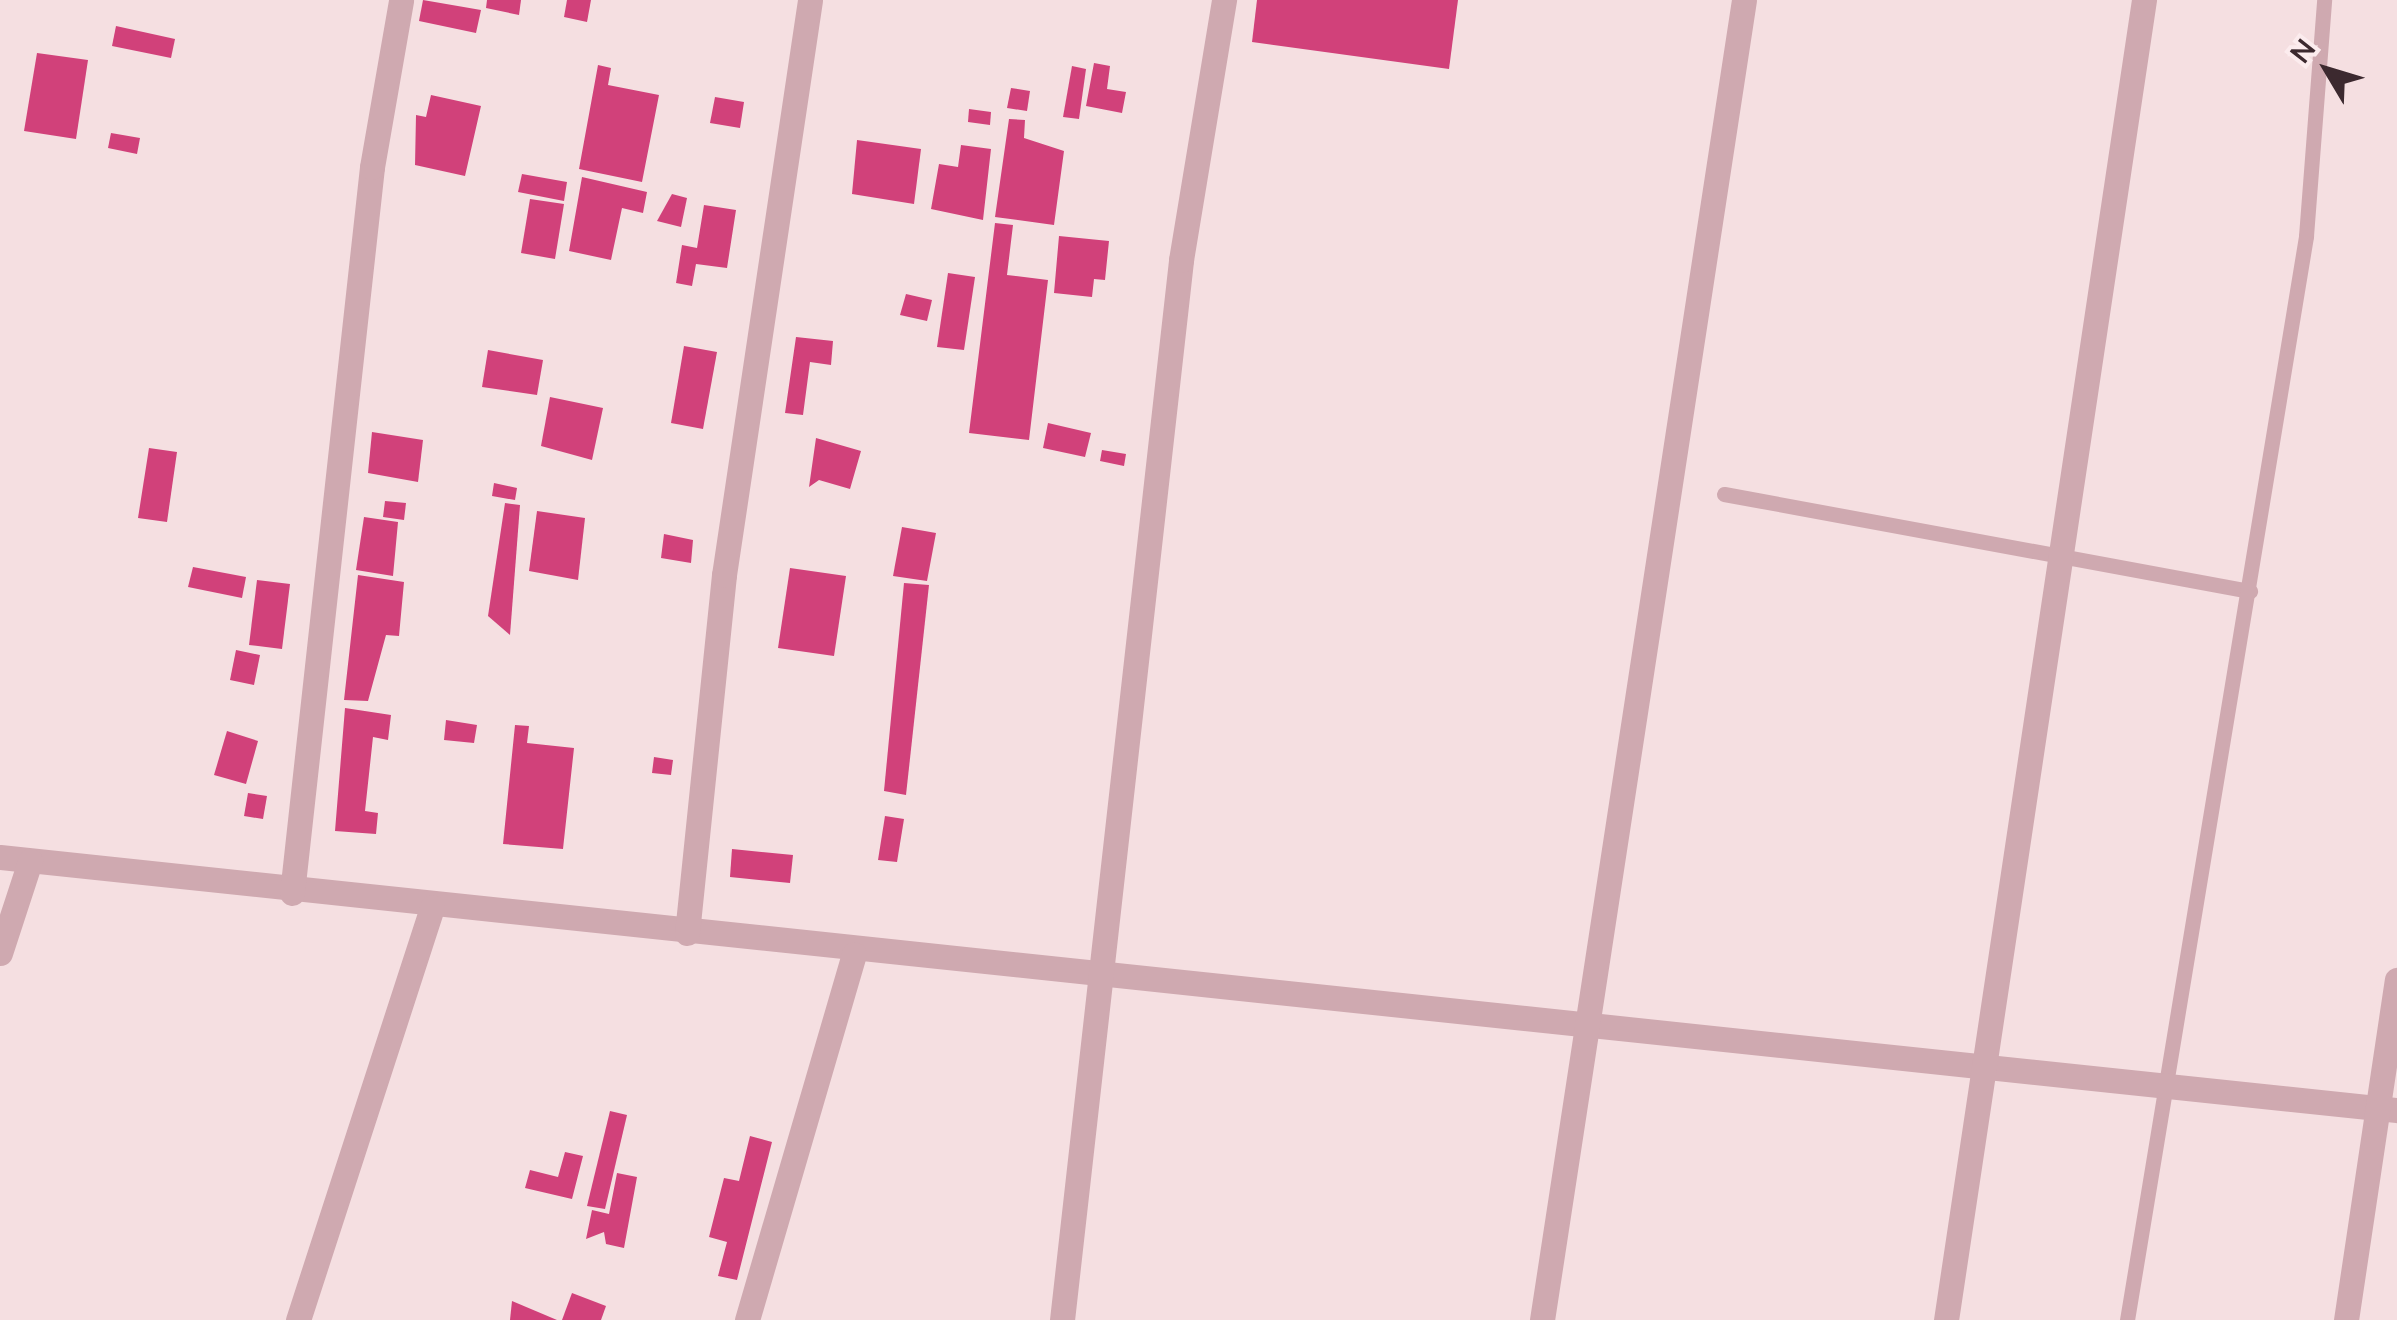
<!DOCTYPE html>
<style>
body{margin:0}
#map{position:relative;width:2397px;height:1320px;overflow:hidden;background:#f5dfe1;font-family:"Nunito Sans",sans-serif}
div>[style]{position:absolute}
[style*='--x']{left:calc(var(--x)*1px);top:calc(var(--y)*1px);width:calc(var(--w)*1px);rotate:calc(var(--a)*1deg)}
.building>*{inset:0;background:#d1417a}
.service>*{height:15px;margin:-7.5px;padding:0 7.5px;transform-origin:7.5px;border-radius:7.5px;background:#cfa9b0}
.minor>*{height:25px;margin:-12.5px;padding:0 12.5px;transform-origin:12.5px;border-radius:12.5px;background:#cfa9b0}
span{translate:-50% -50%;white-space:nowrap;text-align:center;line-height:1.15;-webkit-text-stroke:9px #fcecee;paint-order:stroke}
.north{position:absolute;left:2277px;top:20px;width:100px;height:100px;-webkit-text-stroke:8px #fcecee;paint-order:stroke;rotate:308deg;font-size:28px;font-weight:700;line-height:40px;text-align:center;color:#3c292f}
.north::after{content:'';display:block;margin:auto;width:35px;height:45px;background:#3c292f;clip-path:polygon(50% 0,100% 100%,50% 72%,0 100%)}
</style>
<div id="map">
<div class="building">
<i style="clip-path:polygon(423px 0,481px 10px,476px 33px,419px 21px)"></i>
<i style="clip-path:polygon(487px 0,521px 0,519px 15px,486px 8px)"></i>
<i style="clip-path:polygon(567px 0,591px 0,587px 22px,564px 17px)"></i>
<i style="clip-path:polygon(1257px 0,1458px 0,1449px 69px,1252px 42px)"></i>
<i style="clip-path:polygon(116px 26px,175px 39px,171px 58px,112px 46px)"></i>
<i style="clip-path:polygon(37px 53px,88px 60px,76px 139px,24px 131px)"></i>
<i style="clip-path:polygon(1094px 63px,1110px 66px,1107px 89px,1126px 92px,1122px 113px,1086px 106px)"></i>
<i style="clip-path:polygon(598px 65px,611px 68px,608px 85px,659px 95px,642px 182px,579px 169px)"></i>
<i style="clip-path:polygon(1072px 66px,1086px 69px,1079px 119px,1063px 117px)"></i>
<i style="clip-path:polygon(1011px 88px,1030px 91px,1027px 111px,1007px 108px)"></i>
<i style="clip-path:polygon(431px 95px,481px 106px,465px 176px,415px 165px,416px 115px,426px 117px)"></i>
<i style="clip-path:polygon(715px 97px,744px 102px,740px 128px,710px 123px)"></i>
<i style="clip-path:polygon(969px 109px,991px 112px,990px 125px,968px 122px)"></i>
<i style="clip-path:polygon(1009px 119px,1025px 120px,1024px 138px,1064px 151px,1054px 225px,995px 217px)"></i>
<i style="clip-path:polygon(111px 133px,140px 138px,137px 154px,108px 148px)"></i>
<i style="clip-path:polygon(857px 140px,921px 149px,914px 204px,852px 194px)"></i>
<i style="clip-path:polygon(961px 145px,991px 149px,983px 220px,931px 209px,939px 164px,958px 167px)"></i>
<i style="clip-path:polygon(522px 174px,567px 182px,564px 201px,518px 192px)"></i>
<i style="clip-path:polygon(582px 177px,647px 192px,643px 213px,622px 208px,611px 260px,569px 251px)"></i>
<i style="clip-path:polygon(672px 194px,687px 198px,681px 227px,657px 221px)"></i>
<i style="clip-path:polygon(530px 199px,564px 204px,555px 259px,521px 253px)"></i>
<i style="clip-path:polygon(704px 205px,736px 210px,727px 268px,696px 264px,692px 286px,676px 283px,682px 245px,697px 248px)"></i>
<i style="clip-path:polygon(995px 223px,1013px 225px,1007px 275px,1048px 280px,1029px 440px,969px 433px)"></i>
<i style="clip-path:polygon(1059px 236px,1109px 241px,1105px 280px,1094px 279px,1092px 297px,1054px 293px)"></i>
<i style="clip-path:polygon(948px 273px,975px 277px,964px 350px,937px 347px)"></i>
<i style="clip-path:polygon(906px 294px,932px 300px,927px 321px,900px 315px)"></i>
<i style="clip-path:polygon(796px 337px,833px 341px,831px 365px,810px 362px,803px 415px,785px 413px)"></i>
<i style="clip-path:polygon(684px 346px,717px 352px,703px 429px,671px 423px)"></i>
<i style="clip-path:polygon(488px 350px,543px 360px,537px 395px,482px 387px)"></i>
<i style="clip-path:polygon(550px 397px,603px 408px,592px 460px,541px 446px)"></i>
<i style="clip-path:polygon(1048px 423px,1091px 433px,1085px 457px,1043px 448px)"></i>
<i style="clip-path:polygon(372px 432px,423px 440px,418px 482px,368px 473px)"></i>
<i style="clip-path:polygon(816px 438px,861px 451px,850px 489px,819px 480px,809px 487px)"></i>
<i style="clip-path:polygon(149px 448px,177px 452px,167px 522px,138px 518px)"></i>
<i style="clip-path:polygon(1102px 450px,1126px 454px,1124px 466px,1100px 461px)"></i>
<i style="clip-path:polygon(494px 483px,517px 488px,515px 500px,492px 496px)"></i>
<i style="clip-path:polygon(385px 501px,406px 503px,404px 520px,383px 517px)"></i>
<i style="clip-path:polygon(505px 503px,520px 505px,510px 635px,488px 616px)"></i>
<i style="clip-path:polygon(537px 511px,585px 518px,578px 580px,529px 571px)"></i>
<i style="clip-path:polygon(364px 517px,398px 522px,393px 576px,356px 570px)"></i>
<i style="clip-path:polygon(902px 527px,936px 533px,927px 581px,893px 576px)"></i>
<i style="clip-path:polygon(664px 534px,693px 540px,691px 563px,661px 558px)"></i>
<i style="clip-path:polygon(193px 567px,246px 577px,242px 598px,188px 587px)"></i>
<i style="clip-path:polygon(790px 568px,846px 576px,834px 656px,778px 648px)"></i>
<i style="clip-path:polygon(358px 575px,404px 582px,399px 636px,386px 635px,368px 701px,344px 700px)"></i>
<i style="clip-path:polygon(257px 580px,290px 584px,282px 649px,249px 645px)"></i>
<i style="clip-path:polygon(904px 583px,929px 585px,906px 795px,884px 791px)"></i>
<i style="clip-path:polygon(236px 650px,260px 655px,254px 685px,230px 680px)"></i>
<i style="clip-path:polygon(345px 708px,391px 715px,388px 740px,373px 737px,365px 811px,378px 813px,376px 834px,335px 831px)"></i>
<i style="clip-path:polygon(446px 720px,477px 725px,474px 743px,444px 740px)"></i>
<i style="clip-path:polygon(515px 725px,529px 726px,527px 743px,574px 748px,563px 849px,503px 844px)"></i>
<i style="clip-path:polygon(227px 731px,258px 741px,246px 784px,214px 775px)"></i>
<i style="clip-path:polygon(654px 757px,673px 760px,671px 775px,652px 773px)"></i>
<i style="clip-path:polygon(248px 793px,267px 796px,263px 819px,244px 816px)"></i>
<i style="clip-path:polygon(885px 816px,904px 819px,897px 862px,878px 860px)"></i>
<i style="clip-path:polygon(732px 849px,793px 855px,790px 883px,730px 877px)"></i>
<i style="clip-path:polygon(610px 1111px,627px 1115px,605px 1209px,587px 1206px)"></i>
<i style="clip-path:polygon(750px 1136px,772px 1142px,737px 1280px,718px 1276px,727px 1242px,709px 1237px,724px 1178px,739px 1181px)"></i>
<i style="clip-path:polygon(565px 1152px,583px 1156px,572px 1199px,525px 1188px,530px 1170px,558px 1177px)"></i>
<i style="clip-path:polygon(617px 1173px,637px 1177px,624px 1248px,606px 1244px,604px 1232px,586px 1239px,592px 1210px,609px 1214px)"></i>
<i style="clip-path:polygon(572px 1293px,606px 1306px,601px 1320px,562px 1320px)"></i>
<i style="clip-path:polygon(512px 1301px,557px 1320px,510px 1320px)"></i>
</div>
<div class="service">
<i style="--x:1724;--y:494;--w:535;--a:10.45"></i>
<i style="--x:2127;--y:1320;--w:1099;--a:-80.62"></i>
<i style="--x:2306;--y:236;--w:237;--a:-85.6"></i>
</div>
<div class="minor">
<i style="--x:0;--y:857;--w:2410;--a:6.03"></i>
<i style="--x:292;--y:893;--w:730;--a:-83.71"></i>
<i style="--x:372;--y:167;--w:169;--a:-80.1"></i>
<i style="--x:687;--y:933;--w:360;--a:-84.1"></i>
<i style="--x:724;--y:575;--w:581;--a:-81.49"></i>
<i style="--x:0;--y:953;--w:97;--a:-71.9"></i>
<i style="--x:298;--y:1320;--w:434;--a:-72"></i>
<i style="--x:747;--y:1320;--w:381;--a:-73.7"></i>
<i style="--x:1062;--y:1320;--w:1067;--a:-83.59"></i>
<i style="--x:1181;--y:260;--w:264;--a:-80.6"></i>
<i style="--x:1542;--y:1320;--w:1335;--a:-81.3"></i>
<i style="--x:1946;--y:1320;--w:1335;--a:-81.47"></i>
<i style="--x:2346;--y:1320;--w:344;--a:-81.5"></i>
</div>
<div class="north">N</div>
</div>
